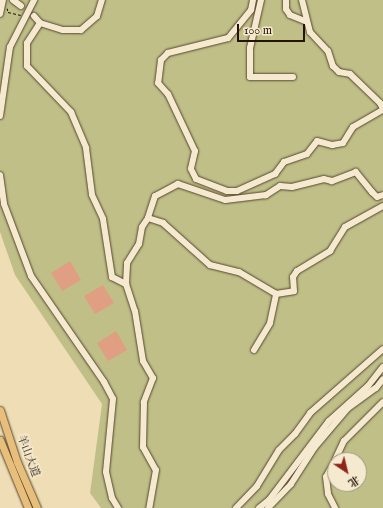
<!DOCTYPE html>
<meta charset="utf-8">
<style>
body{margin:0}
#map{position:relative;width:383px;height:508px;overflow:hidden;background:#efdeb5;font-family:"IM FELL English","Noto Serif SC",serif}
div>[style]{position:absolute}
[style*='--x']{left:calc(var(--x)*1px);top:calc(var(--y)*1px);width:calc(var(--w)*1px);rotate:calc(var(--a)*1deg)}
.green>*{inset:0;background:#c0bf88}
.building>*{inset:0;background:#e09f82}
.path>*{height:1px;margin-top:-0.5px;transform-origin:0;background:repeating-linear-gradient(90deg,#241303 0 3px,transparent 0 5px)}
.roads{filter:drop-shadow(0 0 1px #574630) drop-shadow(0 0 1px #574630)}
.minor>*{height:6px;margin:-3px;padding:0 3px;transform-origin:3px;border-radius:3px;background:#f5eacf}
.major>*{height:7px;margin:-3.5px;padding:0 3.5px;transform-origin:3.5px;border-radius:3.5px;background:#e8bf7a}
span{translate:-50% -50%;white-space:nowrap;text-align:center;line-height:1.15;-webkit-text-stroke:3px #f5eacf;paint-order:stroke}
.street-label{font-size:11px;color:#241303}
.north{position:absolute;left:327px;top:452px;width:40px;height:40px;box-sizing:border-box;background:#f5eacf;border:1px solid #a1947d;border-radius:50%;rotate:145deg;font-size:11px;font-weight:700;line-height:16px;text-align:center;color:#241303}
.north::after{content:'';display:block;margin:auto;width:14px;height:18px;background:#8f2418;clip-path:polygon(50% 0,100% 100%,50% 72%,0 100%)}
.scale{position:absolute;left:237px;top:24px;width:68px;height:18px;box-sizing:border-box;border:2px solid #241303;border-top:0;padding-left:5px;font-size:12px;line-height:14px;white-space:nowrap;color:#241303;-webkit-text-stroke:3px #f5eacf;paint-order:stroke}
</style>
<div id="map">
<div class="green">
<i style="clip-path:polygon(evenodd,0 0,383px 0,383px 508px,101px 508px,90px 493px,102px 404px,15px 275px,0 232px,0 0,335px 460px,359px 460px,359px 484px,335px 484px,335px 460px)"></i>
</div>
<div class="building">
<i style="clip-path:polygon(70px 261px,81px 280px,62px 291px,51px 273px)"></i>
<i style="clip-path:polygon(103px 285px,114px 303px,95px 314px,84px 296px)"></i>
<i style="clip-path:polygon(116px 331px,127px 350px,108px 361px,97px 343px)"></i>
</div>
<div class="path">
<i style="--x:7;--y:8;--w:4;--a:76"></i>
<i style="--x:8;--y:12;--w:13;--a:13"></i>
</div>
<div class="roads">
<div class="minor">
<i style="--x:13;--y:0;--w:10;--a:37"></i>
<i style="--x:253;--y:0;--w:10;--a:101"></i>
<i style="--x:251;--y:10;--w:36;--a:129"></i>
<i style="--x:228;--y:38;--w:62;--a:166"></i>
<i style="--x:168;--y:53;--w:10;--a:135"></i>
<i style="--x:161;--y:60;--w:23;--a:97"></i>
<i style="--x:158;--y:83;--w:15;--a:48"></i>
<i style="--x:168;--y:94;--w:63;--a:64.7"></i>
<i style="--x:195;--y:151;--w:18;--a:103"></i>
<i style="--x:191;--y:169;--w:11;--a:63"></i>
<i style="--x:196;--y:179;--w:33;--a:21"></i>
<i style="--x:227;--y:191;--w:10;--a:0"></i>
<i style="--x:237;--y:191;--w:42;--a:-24.1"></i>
<i style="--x:275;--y:174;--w:15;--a:-53"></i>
<i style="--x:284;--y:162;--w:24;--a:-19"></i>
<i style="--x:307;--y:154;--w:16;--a:-52"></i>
<i style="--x:317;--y:141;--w:16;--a:15"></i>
<i style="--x:332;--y:145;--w:11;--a:-10"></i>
<i style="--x:343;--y:143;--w:19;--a:-58"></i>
<i style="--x:353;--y:127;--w:34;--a:-30"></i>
<i style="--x:261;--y:0;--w:49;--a:102.9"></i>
<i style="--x:250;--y:48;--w:29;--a:90"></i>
<i style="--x:250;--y:77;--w:43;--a:0"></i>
<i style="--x:286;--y:0;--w:9;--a:90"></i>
<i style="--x:286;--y:9;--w:7;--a:56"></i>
<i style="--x:290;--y:15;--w:16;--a:22"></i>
<i style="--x:302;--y:0;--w:33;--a:76"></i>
<i style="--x:310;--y:32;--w:26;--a:47"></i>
<i style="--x:328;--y:51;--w:16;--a:72"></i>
<i style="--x:333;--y:66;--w:8;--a:45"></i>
<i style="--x:339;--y:72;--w:11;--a:10"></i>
<i style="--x:350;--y:74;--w:42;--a:44"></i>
<i style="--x:380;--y:103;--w:7;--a:63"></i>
<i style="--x:0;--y:14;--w:14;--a:-78"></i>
<i style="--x:34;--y:16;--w:9;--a:49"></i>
<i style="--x:40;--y:23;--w:24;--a:17"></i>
<i style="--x:63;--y:30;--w:18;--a:0"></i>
<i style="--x:81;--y:30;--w:21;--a:-41"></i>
<i style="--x:97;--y:16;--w:17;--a:-73"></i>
<i style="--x:40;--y:23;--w:24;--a:123"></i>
<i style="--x:27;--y:43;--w:23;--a:90"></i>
<i style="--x:27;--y:66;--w:64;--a:46.3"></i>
<i style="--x:71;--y:112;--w:39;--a:67"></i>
<i style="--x:86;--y:148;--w:47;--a:82.7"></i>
<i style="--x:92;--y:195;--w:26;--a:65"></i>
<i style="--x:103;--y:219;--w:59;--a:81.2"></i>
<i style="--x:112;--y:277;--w:16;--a:27"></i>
<i style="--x:126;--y:284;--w:28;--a:72"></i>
<i style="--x:135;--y:311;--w:51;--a:80.9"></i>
<i style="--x:143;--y:361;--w:20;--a:60"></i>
<i style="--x:153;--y:378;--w:26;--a:111"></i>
<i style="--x:144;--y:402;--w:45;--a:91.3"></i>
<i style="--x:143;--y:447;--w:26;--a:61"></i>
<i style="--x:156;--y:470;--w:39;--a:100"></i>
<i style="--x:0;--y:116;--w:70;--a:-81.8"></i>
<i style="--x:10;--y:47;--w:53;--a:-62.9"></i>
<i style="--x:0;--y:175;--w:29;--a:82"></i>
<i style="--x:4;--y:204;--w:77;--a:69.4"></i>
<i style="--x:31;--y:276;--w:129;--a:55.4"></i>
<i style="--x:104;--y:382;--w:19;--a:62"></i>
<i style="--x:113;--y:399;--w:73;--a:95.5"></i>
<i style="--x:106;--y:472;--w:27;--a:77"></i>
<i style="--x:112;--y:498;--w:12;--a:59"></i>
<i style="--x:383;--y:195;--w:6;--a:162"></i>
<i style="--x:377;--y:197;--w:7;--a:-135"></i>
<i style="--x:372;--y:192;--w:26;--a:-129"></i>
<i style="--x:356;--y:172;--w:26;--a:159"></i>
<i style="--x:332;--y:181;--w:8;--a:-166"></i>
<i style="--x:324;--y:179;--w:33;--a:166"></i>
<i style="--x:292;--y:187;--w:12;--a:-175"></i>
<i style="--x:280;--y:186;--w:17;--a:147"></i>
<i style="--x:266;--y:195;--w:41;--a:173"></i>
<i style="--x:225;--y:200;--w:50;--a:-161.2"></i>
<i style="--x:178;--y:184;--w:26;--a:152"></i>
<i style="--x:155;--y:196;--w:23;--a:108"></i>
<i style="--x:148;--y:218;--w:16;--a:18"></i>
<i style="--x:163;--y:223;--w:63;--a:41.8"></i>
<i style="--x:210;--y:265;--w:30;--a:14"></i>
<i style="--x:239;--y:272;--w:43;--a:30.7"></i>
<i style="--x:276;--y:294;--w:18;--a:-9"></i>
<i style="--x:294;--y:291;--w:14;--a:-94"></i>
<i style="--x:293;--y:277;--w:7;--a:-56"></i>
<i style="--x:297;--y:271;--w:39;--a:-31"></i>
<i style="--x:330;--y:251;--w:28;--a:-58"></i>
<i style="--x:345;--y:227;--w:43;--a:-28.9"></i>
<i style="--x:126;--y:284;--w:21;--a:-87"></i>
<i style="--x:127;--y:263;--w:22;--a:-58"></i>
<i style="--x:139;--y:244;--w:17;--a:-80"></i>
<i style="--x:142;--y:227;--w:11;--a:-56"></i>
<i style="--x:254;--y:350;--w:31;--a:-59"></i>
<i style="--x:270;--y:323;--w:30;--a:-78"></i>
<i style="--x:335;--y:460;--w:21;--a:-65"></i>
<i style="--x:344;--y:441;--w:55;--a:-45"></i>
<i style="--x:335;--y:461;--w:18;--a:119"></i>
<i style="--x:326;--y:477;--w:17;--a:83"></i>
<i style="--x:328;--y:494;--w:16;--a:63"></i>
<i style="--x:236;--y:508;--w:30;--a:-46"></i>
<i style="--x:257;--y:486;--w:42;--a:-58.6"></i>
<i style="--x:279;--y:450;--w:23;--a:-45"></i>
<i style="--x:295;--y:434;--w:26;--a:-54"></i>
<i style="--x:310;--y:413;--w:97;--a:-41.2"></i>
<i style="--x:259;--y:508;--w:13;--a:-39"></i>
<i style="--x:269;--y:500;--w:99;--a:-52.8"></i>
<i style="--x:329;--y:421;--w:52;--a:-41.9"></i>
<i style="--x:368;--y:386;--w:24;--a:-52"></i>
<i style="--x:268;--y:508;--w:33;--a:-46"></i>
<i style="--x:291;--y:484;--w:43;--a:-57.4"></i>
<i style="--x:314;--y:448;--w:52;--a:-49.6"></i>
<i style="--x:348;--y:408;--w:34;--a:-36"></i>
<i style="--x:376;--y:388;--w:11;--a:-52"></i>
</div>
<div class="major">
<i style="--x:0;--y:410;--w:55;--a:71.9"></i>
<i style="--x:17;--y:462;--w:50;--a:66.5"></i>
<i style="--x:0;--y:440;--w:74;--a:67.6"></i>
</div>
</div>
<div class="street-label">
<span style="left:28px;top:456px;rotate:69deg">羊山大道</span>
</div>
<div class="north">北</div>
<div class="scale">100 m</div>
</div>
